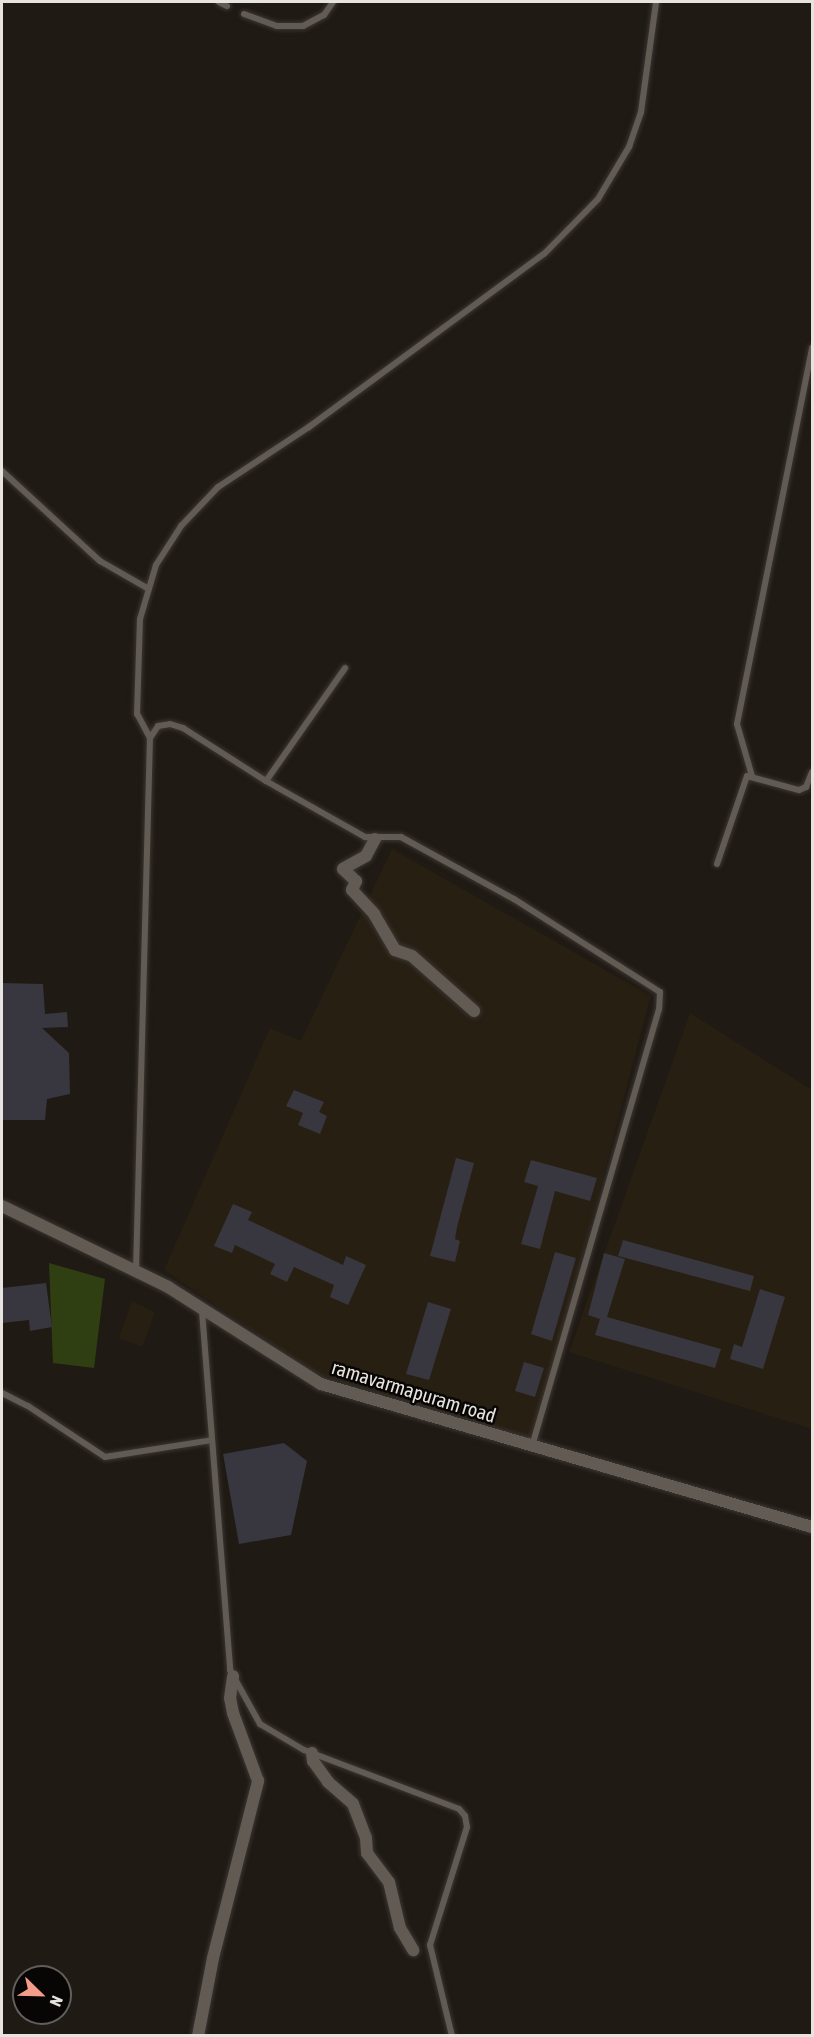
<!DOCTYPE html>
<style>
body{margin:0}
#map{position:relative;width:814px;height:2037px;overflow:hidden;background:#201a14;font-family:"Asap Condensed",sans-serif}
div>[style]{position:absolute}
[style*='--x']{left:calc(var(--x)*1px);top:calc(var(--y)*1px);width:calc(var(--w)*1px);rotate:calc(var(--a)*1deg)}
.built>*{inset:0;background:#281f13}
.green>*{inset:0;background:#2f3f11}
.building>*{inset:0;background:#38363e}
.roads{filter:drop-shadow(0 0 2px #3a3633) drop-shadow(0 0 2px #3a3633)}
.lane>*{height:6px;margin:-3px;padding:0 3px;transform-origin:3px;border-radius:3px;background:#625b53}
.street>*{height:12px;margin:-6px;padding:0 6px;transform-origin:6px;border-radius:6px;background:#625b53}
span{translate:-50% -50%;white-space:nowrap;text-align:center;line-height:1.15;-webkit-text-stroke:5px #080604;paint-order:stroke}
.street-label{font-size:20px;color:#e7e3df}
.frame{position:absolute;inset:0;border:3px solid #e7e3df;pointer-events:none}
.north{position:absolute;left:12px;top:1965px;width:60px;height:60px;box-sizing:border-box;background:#080604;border:2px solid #615e5c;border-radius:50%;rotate:113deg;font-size:16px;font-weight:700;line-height:24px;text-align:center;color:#e7e3df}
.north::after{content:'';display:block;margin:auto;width:21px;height:27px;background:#f49e89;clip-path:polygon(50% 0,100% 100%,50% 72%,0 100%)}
</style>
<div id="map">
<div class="built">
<i style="clip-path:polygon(392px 849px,651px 996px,532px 1444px,315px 1373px,164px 1270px,270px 1028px,301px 1041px)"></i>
<i style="clip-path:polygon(690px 1013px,812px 1090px,812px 1429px,569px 1352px)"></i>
<i style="clip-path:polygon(132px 1301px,155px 1312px,142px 1347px,119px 1338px)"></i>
</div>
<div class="green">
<i style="clip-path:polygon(49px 1263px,105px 1279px,94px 1368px,53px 1363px)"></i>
</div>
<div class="building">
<i style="clip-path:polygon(2px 983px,43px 984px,45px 1014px,67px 1012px,68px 1027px,42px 1028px,69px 1053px,70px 1094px,47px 1099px,45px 1120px,2px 1120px)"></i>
<i style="clip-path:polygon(294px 1090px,324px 1102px,319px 1112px,327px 1116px,320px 1134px,298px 1125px,303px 1113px,286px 1106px)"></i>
<i style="clip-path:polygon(456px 1158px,474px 1163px,457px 1227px,455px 1239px,460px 1241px,455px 1262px,430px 1256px)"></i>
<i style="clip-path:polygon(531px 1160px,597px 1178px,590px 1201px,555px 1191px,540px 1249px,521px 1244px,538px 1186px,524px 1182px)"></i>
<i style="clip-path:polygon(233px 1204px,252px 1212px,248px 1220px,343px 1265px,346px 1256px,366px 1265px,348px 1305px,330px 1297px,334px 1285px,294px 1267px,287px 1282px,270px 1274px,275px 1264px,235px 1245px,232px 1253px,214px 1246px)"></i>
<i style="clip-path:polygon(623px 1240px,754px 1276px,750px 1291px,618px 1256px)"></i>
<i style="clip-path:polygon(555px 1252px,576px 1258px,552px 1341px,531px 1334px)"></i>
<i style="clip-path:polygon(604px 1253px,625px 1259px,607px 1317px,721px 1349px,715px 1368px,595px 1335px,600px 1319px,588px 1315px)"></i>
<i style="clip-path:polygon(46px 1283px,52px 1327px,30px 1331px,29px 1320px,2px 1323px,2px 1288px)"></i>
<i style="clip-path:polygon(760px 1289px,785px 1297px,763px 1369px,730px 1359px,734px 1344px,742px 1347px)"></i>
<i style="clip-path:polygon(428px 1302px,451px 1309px,429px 1380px,406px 1374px)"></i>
<i style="clip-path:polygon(524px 1362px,544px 1368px,535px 1397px,515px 1391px)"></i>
<i style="clip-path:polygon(284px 1443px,307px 1461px,291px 1535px,239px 1544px,223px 1454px)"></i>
</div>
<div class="roads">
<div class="lane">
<i style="--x:219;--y:2;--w:9;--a:27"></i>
<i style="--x:244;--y:14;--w:35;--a:20"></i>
<i style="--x:277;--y:26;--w:26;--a:0"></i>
<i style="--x:303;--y:26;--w:24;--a:-28"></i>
<i style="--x:324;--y:15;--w:16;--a:-55"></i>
<i style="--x:2;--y:471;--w:133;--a:42.6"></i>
<i style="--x:100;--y:561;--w:54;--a:29.9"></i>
<i style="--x:150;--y:738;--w:27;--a:-118"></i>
<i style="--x:137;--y:714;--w:95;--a:-88.2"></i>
<i style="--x:140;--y:619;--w:56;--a:-73.5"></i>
<i style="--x:156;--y:565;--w:46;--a:-57.3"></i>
<i style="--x:181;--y:526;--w:54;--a:-46.5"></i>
<i style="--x:218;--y:487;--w:109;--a:-33.4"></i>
<i style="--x:309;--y:427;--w:292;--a:-36.4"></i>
<i style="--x:544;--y:254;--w:77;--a:-45.5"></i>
<i style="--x:598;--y:199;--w:61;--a:-59.2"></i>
<i style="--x:629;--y:147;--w:37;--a:-71"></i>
<i style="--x:641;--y:112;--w:111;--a:-82.2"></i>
<i style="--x:752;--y:776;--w:54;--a:-106.1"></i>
<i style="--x:737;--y:724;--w:384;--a:-78.7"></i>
<i style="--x:266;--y:781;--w:138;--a:-55"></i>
<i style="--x:717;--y:864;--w:93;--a:-71.2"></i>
<i style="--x:747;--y:776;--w:54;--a:15.1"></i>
<i style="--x:799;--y:790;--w:8;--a:-23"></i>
<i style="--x:806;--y:787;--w:16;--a:-68"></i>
<i style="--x:136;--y:1271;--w:533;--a:-88.5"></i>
<i style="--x:150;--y:738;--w:14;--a:-56"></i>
<i style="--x:158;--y:726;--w:12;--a:-9"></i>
<i style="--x:170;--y:724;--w:14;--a:17"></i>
<i style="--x:183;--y:728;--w:98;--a:32.6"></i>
<i style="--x:266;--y:781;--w:114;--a:29.5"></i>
<i style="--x:365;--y:837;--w:36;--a:0"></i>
<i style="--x:401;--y:837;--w:129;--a:28.8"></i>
<i style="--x:514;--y:899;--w:173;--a:32.5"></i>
<i style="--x:660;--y:992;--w:17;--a:93"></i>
<i style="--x:659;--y:1009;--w:456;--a:106.2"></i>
<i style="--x:202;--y:1311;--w:360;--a:85.5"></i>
<i style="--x:230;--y:1670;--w:62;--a:60.9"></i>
<i style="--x:260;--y:1724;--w:51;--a:30.6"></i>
<i style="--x:304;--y:1750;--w:166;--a:20.8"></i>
<i style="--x:459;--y:1809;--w:9;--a:49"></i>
<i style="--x:465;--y:1816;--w:11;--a:80"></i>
<i style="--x:467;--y:1827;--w:124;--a:107.4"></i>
<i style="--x:430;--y:1945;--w:94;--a:76.4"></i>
<i style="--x:2;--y:1393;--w:29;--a:27"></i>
<i style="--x:28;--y:1406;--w:92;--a:33.5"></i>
<i style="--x:105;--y:1457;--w:108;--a:-9"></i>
</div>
<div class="street">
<i style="--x:375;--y:839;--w:19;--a:118"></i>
<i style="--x:366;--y:856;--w:26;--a:151"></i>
<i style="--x:343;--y:869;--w:18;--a:43"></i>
<i style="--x:356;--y:881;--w:10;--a:114"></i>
<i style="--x:352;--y:890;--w:33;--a:47"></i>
<i style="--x:374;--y:914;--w:42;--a:59.7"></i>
<i style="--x:395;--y:950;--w:18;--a:19"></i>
<i style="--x:412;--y:956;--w:83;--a:41.6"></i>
<i style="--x:2;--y:1206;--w:185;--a:26"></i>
<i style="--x:168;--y:1287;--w:181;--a:32.4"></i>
<i style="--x:321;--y:1384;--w:511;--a:16.24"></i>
<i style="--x:312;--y:1753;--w:8;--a:83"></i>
<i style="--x:313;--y:1761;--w:26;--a:54"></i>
<i style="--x:328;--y:1782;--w:33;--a:41"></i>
<i style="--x:353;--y:1804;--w:36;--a:69"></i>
<i style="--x:366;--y:1838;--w:15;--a:86"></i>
<i style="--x:367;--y:1853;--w:36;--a:53"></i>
<i style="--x:389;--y:1882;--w:47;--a:76.6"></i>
<i style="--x:400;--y:1928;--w:26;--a:59"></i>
<i style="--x:198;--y:2036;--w:79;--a:-79.1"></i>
<i style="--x:213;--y:1958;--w:183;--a:-75.7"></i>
<i style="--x:258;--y:1781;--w:72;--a:-110.2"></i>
<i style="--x:233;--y:1713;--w:15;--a:-101"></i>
<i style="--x:230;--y:1698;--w:22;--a:-82"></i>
</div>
</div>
<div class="street-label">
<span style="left:414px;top:1391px;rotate:17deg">ramavarmapuram road</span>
</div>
<div class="frame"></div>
<div class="north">N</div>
</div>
